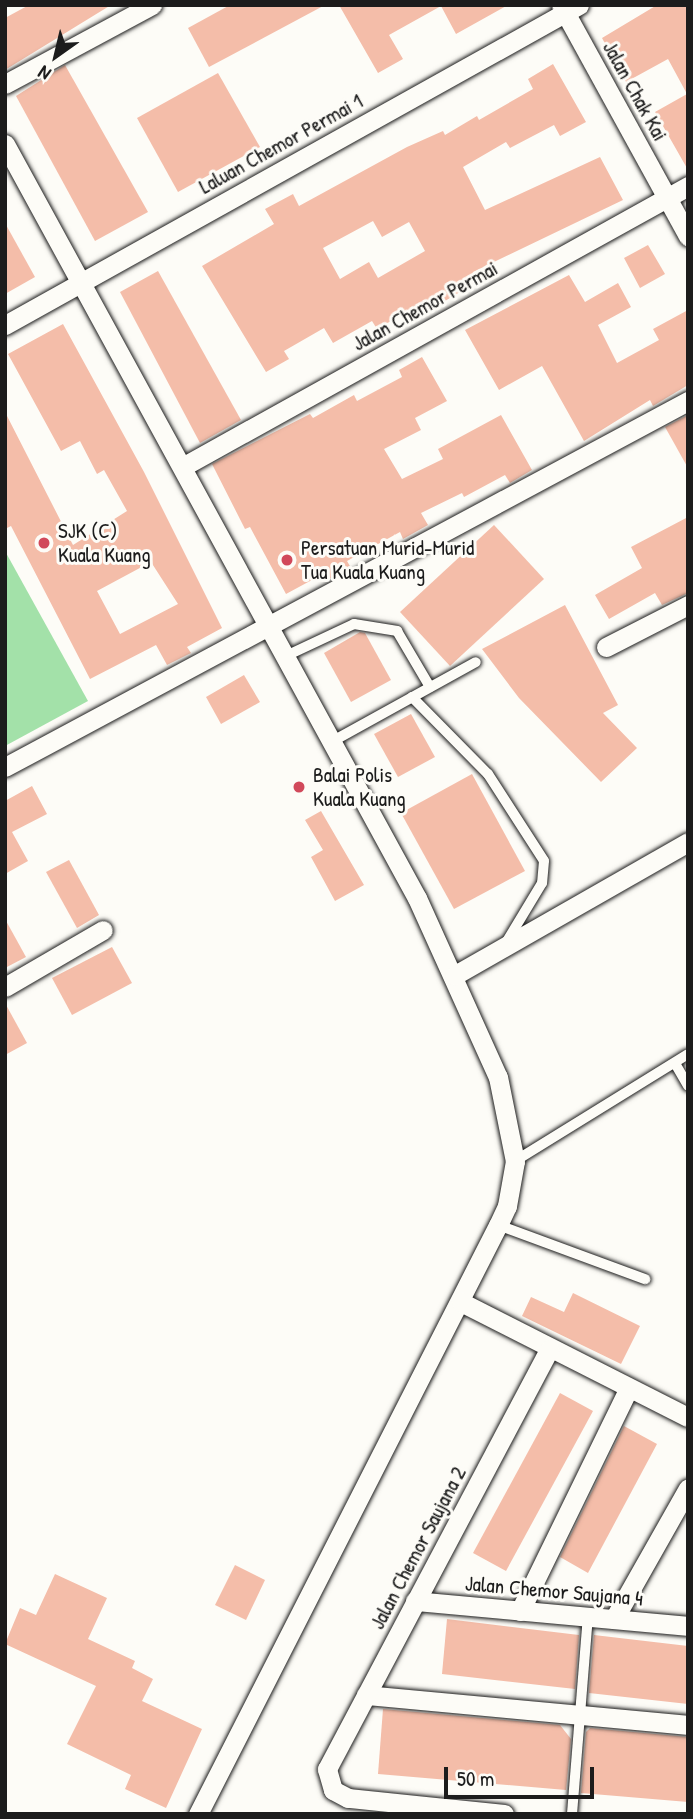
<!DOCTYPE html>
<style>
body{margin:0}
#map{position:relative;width:693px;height:1819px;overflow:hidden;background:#fdfcf7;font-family:"Patrick Hand",sans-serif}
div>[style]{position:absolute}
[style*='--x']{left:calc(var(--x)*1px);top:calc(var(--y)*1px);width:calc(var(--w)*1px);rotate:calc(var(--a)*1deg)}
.green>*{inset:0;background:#a3e1a9}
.building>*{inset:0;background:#f4bda9}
.roads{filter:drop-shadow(0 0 2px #1c1c1c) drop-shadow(0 0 2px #1c1c1c)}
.service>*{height:10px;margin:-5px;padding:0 5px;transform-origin:5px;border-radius:5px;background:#fdfcf7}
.minor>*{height:19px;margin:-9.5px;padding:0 9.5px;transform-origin:9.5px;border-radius:9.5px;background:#fdfcf7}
.dots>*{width:19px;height:19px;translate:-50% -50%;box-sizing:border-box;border:4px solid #fdfcf7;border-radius:50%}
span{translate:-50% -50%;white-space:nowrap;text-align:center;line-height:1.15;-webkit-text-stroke:6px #fdfcf7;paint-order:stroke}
.street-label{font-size:21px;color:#1c1c1c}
.poi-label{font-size:21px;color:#1c1c1c}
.left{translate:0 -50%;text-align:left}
.frame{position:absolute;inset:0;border:7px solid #1c1c1c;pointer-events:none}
.north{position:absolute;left:21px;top:21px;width:70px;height:70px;-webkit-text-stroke:5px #fdfcf7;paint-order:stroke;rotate:214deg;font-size:19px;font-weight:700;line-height:28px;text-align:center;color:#1c1c1c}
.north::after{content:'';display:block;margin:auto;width:24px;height:32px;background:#1c1c1c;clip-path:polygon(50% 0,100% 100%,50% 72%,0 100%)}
.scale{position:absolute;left:444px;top:1767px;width:150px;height:32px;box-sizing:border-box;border:4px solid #1c1c1c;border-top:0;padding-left:9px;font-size:21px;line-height:24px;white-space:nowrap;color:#1c1c1c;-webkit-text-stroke:5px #fdfcf7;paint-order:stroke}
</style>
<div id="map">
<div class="green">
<i style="clip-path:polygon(5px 551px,88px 701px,5px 746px)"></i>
</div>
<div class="building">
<i style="clip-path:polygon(29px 5px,111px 5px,5px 70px,5px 18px)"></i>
<i style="clip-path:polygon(230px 5px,325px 5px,209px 67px,188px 28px)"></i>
<i style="clip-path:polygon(339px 5px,508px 5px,456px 34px,441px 6px,389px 35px,403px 59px,378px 73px)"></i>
<i style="clip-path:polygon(657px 5px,688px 5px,688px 170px,655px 112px,687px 94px,668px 59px,626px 82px,602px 38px)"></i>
<i style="clip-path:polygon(evenodd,553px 64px,586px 122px,560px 136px,554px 125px,510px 148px,506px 142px,463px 167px,485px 210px,600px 157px,623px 200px,473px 272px,478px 281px,417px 318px,412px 309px,377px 329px,372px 321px,333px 343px,324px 328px,284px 351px,289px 359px,266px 372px,202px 266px,274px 224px,265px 209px,293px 194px,299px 206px,407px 147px,443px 131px,445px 135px,477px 116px,479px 120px,533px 89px,528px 79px,553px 64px,373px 221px,382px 237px,409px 222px,425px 251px,378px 278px,369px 262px,340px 279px,323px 248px,373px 221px)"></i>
<i style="clip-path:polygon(65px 65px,148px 212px,95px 241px,16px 96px)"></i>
<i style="clip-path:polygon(218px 73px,260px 147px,178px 192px,137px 118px)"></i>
<i style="clip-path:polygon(5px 223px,35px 277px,5px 294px)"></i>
<i style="clip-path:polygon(648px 245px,665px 274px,640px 288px,624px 258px)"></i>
<i style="clip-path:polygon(158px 271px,241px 420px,200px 443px,120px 292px)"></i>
<i style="clip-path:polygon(569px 275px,585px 302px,618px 283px,631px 307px,598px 325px,617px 363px,659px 340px,653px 329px,688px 310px,688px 385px,653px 406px,650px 400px,584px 441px,542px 366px,499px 390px,465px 330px)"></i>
<i style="clip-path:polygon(evenodd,63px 324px,144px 472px,222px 628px,187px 647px,191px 653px,167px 665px,156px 645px,90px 679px,11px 526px,5px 529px,5px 412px,73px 545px,127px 511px,104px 470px,97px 474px,80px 441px,61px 451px,8px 354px,63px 324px,151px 562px,178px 604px,120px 634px,97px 591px,151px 562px)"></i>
<i style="clip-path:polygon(422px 357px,447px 401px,415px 418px,421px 430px,384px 449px,402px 479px,443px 459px,438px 449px,501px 415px,532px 470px,510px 483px,505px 475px,464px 497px,462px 493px,421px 513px,428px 525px,403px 539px,400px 532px,347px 561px,351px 568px,327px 580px,323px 574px,286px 594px,250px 527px,245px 529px,212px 464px,310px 414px,313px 418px,354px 395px,357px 401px,402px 377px,399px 370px)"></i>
<i style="clip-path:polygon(688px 415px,688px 468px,665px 427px)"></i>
<i style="clip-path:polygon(688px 517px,688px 593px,662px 605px,655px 593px,609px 619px,595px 595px,642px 568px,631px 547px)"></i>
<i style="clip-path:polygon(494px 525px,544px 579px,450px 666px,400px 612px)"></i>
<i style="clip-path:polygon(565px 605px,618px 705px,603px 713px,637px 748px,601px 782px,519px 698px,482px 649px)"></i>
<i style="clip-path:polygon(360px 632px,365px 633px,391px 680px,351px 702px,324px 653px)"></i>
<i style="clip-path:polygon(244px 675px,260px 702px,221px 724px,206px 697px)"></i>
<i style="clip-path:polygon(411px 714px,435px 757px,398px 777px,374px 734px)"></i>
<i style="clip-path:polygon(472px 774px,525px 871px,454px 909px,401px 813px)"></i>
<i style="clip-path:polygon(32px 786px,47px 814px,12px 832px,28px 861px,5px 874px,5px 801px)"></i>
<i style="clip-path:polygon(321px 811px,364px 885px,335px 901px,311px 857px,323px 850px,305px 820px)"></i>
<i style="clip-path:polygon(69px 860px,99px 915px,77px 928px,46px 872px)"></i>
<i style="clip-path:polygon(5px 919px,26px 957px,5px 968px)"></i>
<i style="clip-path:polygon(112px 947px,132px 983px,72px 1015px,52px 978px)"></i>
<i style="clip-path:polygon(5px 1003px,27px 1043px,5px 1055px)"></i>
<i style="clip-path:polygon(573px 1293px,640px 1326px,621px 1364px,522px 1316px,531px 1297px,564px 1312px)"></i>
<i style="clip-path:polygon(560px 1393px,593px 1411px,506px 1571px,473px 1553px)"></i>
<i style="clip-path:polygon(624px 1426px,657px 1444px,588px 1573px,560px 1557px)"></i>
<i style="clip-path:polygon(235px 1565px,265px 1580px,246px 1620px,215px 1605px)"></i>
<i style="clip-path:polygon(55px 1574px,107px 1598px,88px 1639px,135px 1661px,132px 1668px,153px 1679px,142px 1701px,202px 1729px,166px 1808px,125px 1789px,131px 1775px,67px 1744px,96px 1686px,5px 1644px,20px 1608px,36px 1615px)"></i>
<i style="clip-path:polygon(447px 1619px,579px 1635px,575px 1689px,442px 1674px)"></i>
<i style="clip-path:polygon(594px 1635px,688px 1646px,688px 1704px,589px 1693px)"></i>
<i style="clip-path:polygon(383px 1709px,560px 1725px,571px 1739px,566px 1790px,378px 1774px)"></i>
<i style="clip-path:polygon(590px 1728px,688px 1737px,688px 1802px,581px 1793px,586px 1732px)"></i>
</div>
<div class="roads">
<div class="service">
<i style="--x:288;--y:655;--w:73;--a:-25.2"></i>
<i style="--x:354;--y:624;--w:44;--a:9.2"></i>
<i style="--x:397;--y:631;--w:65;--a:59.5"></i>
<i style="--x:412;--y:697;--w:108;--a:45.4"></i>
<i style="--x:488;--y:774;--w:103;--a:57.2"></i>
<i style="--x:544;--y:861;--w:22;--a:95"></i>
<i style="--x:542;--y:883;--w:68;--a:121.1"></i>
<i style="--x:333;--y:741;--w:163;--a:-28.9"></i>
<i style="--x:676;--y:1065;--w:24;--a:60"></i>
<i style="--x:515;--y:1161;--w:203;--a:-31.7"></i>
<i style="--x:498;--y:1225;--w:157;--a:20.2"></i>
<i style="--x:572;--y:1814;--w:198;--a:-85.4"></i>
</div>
<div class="minor">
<i style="--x:561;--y:5;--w:264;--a:61.2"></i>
<i style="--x:5;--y:84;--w:167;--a:-28.3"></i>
<i style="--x:5;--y:144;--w:859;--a:61.35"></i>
<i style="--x:417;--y:898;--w:196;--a:65.7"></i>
<i style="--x:498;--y:1077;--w:86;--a:78.6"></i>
<i style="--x:515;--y:1161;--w:46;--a:100.1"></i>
<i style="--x:507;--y:1206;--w:21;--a:115"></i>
<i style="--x:498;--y:1225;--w:661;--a:116.99"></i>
<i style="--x:5;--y:325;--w:657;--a:-29.14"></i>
<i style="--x:184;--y:466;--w:577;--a:-29.05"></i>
<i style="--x:606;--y:647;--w:92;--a:-27.1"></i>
<i style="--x:5;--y:767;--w:775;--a:-28.19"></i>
<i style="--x:455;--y:975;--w:268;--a:-29.7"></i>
<i style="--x:5;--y:987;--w:113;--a:-30.2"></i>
<i style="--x:461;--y:1302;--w:254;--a:26.9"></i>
<i style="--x:415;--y:1601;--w:274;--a:5.2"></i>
<i style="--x:520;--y:1611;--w:248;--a:-64"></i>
<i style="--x:614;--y:1619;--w:150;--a:-60.5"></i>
<i style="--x:366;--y:1695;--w:323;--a:5.3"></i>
<i style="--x:504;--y:1814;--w:157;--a:-174.1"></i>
<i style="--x:348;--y:1798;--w:17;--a:-152"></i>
<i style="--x:333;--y:1790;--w:22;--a:-106"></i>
<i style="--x:327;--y:1769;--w:475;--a:-62.1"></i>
</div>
</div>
<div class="dots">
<i style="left:44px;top:543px;background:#d1495b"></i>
<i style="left:287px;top:560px;background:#d1495b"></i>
<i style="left:299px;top:787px;background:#d1495b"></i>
</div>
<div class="street-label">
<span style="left:635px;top:91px;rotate:61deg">Jalan Chak Kai</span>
<span style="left:281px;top:144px;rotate:-29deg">Laluan Chemor Permai 1</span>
<span style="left:425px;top:306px;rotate:-29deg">Jalan Chemor Permai</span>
<span style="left:418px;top:1548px;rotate:-62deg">Jalan Chemor Saujana 2</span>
<span style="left:554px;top:1591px;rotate:5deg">Jalan Chemor Saujana 4</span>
</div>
<div class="poi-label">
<span class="left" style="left:58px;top:543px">SJK (C)<br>Kuala Kuang</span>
<span class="left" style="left:301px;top:560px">Persatuan Murid-Murid<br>Tua Kuala Kuang</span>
<span class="left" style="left:313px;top:787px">Balai Polis<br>Kuala Kuang</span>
</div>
<div class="frame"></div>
<div class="north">N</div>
<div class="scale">50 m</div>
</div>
